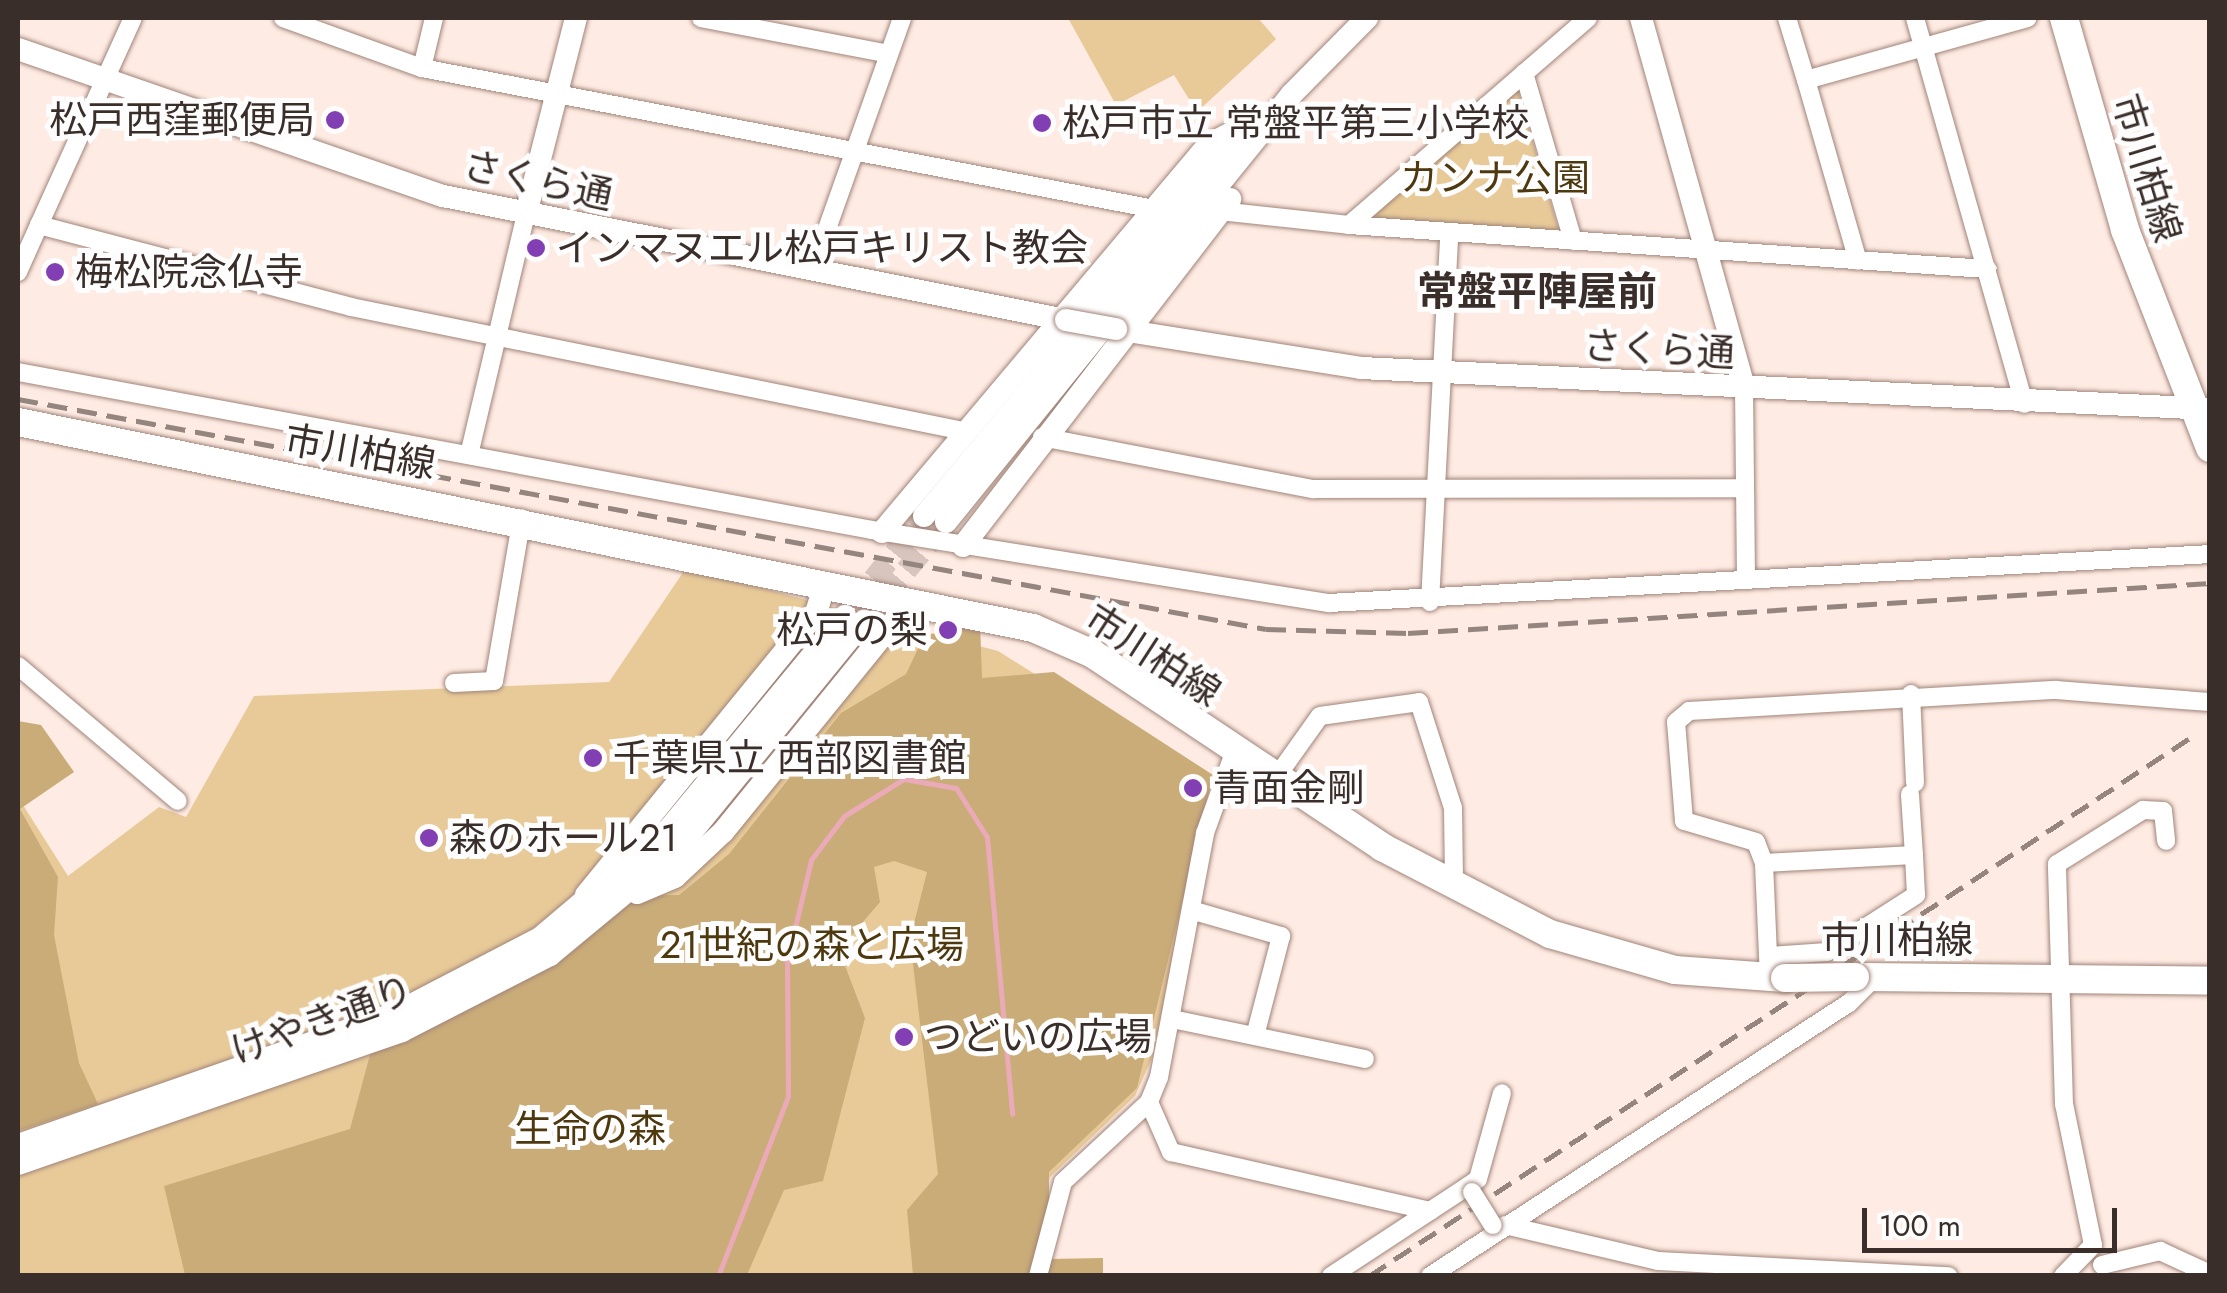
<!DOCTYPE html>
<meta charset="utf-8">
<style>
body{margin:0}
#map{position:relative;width:2227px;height:1293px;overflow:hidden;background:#feebe3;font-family:Jost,"Noto Sans JP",sans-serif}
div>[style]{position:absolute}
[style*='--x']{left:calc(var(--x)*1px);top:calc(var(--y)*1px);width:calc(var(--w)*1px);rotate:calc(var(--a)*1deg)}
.green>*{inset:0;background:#e8ca99}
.forest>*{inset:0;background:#caac79}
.stream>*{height:5px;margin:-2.5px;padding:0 2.5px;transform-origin:2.5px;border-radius:2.5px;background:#eaaab8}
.tertiary-tunnel>*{height:22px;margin-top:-11px;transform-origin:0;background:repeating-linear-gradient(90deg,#d7c5be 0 22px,transparent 0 33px)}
.roads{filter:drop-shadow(0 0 2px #a08479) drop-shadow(0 0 2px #a08479)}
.minor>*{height:18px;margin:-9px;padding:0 9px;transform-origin:9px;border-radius:9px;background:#fff}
.tertiary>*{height:22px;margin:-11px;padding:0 11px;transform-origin:11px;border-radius:11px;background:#fff}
.primary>*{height:28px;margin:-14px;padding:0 14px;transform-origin:14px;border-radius:14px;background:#fff}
.rail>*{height:5px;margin-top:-2.5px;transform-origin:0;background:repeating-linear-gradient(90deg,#94857f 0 20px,transparent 0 30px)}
.bridges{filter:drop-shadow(0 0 2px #a08479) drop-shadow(0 0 2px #a08479)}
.minor-bridge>*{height:18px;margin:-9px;padding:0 9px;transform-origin:9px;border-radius:9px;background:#fff}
.tertiary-bridge>*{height:22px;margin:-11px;padding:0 11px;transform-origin:11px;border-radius:11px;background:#fff}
.primary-bridge>*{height:28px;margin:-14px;padding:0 14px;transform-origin:14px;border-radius:14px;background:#fff}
.dots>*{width:28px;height:28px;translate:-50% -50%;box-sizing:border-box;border:5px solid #fdfdfd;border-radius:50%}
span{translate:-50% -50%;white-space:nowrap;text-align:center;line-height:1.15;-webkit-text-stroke:10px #fdfdfd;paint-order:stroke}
.poi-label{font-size:38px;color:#3a2e2a}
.right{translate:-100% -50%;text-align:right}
.left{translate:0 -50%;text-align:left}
.street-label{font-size:38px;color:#3a2e2a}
.park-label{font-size:38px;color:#4e390f}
.neighbourhood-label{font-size:40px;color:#3a2e2a;font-weight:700}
.frame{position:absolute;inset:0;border:20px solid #3a2e2a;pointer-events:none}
.scale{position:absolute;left:1862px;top:1208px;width:255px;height:45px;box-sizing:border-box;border:5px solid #3a2e2a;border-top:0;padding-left:12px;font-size:30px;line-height:35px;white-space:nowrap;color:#3a2e2a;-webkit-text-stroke:8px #fdfdfd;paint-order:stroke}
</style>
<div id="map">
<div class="green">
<i style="clip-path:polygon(1068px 18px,1258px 18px,1276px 39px,1197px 112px,1174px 75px,1116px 105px)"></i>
<i style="clip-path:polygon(1518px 90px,1559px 231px,1376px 219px,1377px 210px)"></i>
<i style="clip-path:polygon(686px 568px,998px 651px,1207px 781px,1153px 1056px,1135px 1096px,1050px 1177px,1026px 1276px,18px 1275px,18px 797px,68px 876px,159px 807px,186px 817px,254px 696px,609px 682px)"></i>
</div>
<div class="forest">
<i style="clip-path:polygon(980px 622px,982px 678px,1054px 672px,1213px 775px,1137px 1088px,1049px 1172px,1049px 1259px,1103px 1258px,1103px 1275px,913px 1275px,907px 1210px,938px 1174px,910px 939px,927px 872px,894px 861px,874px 867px,880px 902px,839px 950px,865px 1018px,823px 1181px,784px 1190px,747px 1275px,185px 1275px,164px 1186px,350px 1129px,371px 1051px,617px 896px,679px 895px,729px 854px,841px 713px,906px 674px,924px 636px)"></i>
<i style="clip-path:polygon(18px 721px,41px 725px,74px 772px,20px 809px,58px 877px,54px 935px,79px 1063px,98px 1104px,18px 1131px)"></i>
</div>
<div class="stream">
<i style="--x:718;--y:1276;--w:193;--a:-68.7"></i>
<i style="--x:788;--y:1096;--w:135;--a:-90.4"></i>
<i style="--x:787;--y:961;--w:104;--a:-76.6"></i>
<i style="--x:811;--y:860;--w:55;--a:-53.1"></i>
<i style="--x:844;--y:816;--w:70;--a:-31.7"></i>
<i style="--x:904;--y:779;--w:53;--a:9.8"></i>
<i style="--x:956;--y:788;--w:58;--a:57.7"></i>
<i style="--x:987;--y:837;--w:278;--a:84.8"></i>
</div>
<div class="tertiary-tunnel">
<i style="--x:853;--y:605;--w:114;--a:-51.4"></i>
<i style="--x:864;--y:621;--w:125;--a:-50.2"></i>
</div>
<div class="roads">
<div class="minor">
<i style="--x:283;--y:18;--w:148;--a:19.8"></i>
<i style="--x:422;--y:68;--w:745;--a:10.9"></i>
<i style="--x:701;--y:18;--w:191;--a:10.8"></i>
<i style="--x:1588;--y:18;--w:316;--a:139.1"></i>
<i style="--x:1349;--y:225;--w:640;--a:3.95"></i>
<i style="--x:1787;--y:18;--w:65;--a:73"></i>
<i style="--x:1806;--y:80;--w:230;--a:-15.6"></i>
<i style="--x:1915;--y:18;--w:401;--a:74.2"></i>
<i style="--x:422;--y:68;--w:51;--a:-76.5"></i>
<i style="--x:1524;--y:73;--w:175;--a:73.7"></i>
<i style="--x:1806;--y:80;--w:188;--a:74"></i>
<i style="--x:1219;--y:211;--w:131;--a:6.1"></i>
<i style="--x:39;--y:225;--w:227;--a:-65.6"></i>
<i style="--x:812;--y:271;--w:269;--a:-70.4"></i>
<i style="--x:18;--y:272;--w:51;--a:-65.9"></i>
<i style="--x:39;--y:225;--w:323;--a:14.7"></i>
<i style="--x:351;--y:307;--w:625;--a:11.44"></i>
<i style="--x:18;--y:372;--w:868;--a:10.48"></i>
<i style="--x:872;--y:530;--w:463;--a:9.1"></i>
<i style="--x:1329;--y:603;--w:882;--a:-3.18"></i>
<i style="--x:1744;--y:388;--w:191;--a:89.4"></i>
<i style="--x:1042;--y:437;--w:276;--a:10.9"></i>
<i style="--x:1313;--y:489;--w:430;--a:-0.1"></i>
<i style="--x:469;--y:455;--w:248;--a:-76.7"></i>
<i style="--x:1430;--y:602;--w:368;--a:-87"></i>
<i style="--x:18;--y:666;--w:209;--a:40.2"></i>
<i style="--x:454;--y:683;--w:40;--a:-2.9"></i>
<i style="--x:494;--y:681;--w:165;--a:-80.3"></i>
<i style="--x:1911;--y:694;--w:89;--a:87.4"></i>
<i style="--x:1275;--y:779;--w:77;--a:-54.5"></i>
<i style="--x:1320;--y:716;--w:100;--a:-8"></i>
<i style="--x:1419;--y:702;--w:111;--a:72.2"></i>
<i style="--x:1453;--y:808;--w:74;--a:89.2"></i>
<i style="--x:1764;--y:863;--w:22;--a:-111"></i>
<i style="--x:1756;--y:842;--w:75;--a:-163.7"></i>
<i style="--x:1684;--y:821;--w:99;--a:-94.6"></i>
<i style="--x:1676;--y:722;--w:17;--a:-40"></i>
<i style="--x:1689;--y:711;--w:368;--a:-3.3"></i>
<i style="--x:2056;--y:690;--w:154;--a:4.5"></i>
<i style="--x:1191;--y:910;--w:94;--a:16.1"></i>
<i style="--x:1281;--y:936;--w:103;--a:104.6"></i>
<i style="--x:1770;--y:956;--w:57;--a:-4"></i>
<i style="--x:1827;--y:952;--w:106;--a:-32.6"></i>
<i style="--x:1916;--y:895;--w:40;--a:-92.9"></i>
<i style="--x:1769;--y:978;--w:115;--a:-92.5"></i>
<i style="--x:1764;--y:863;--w:150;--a:-3.1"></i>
<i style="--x:1914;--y:855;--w:61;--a:-93.8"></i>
<i style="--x:1172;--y:1019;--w:197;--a:11.7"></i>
<i style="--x:1149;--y:1102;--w:55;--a:66.3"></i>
<i style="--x:1171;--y:1152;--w:266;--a:12.8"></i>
<i style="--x:1468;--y:1186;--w:12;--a:-35"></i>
<i style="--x:1478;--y:1179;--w:89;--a:-74.4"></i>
<i style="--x:1505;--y:1225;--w:157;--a:13.2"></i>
<i style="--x:1658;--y:1261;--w:291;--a:3"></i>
<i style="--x:2102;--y:1265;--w:60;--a:-13.6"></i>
<i style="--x:2160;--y:1251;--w:55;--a:24.7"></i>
<i style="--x:1038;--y:1276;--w:97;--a:-75.1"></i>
<i style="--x:1063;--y:1182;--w:117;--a:-42.9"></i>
<i style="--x:1149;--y:1102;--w:27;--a:-68"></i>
<i style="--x:1159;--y:1077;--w:248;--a:-79.3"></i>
<i style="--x:1205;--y:833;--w:85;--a:-70.1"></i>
<i style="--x:1331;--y:1276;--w:164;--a:-33.3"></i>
<i style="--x:1468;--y:1186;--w:7;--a:56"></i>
<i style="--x:1430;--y:1276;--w:499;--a:-33.1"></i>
<i style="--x:1848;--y:1004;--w:38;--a:-45"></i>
<i style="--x:2063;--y:1276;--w:43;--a:-45.9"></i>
<i style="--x:2093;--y:1245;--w:144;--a:-101.6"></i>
<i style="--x:2064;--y:1104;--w:240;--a:-91.7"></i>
<i style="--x:2057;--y:864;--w:102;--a:-32.1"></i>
<i style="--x:2143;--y:810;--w:20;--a:3"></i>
<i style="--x:2163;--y:811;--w:30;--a:84"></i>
</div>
<div class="tertiary">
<i style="--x:1641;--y:18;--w:384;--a:74.4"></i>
<i style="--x:18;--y:49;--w:450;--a:19.1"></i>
<i style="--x:443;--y:196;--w:635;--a:11.26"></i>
<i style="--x:526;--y:214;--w:202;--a:-75.7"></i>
<i style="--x:1116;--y:329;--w:248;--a:9"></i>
<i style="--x:1361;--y:368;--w:850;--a:2.76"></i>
<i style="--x:924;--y:516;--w:493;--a:-50"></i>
<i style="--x:946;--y:522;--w:550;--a:-51.05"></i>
<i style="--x:1292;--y:94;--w:107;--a:-45.4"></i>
<i style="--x:882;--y:532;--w:506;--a:-49.89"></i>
<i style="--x:1208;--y:145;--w:56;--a:-27.5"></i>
<i style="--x:963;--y:546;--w:438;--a:-52.4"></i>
<i style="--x:637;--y:893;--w:41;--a:-22.8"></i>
<i style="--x:675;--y:877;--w:66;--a:-43.2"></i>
<i style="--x:723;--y:832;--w:274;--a:-50.9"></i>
<i style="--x:896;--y:619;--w:19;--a:-78"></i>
<i style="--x:586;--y:895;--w:364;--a:-50.8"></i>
<i style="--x:816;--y:613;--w:28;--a:-73"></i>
<i style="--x:18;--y:1145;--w:398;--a:-19.2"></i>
<i style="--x:394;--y:1014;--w:165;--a:-27.5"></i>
<i style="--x:540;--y:938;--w:167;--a:-40.2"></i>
<i style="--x:668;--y:830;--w:278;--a:-50.4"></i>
<i style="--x:18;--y:1164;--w:406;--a:-19.1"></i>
<i style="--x:402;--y:1031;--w:166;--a:-27.2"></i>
<i style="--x:550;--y:955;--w:165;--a:-39.6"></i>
<i style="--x:677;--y:850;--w:296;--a:-50.8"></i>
</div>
<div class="primary">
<i style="--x:2064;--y:18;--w:221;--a:73.9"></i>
<i style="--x:2125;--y:230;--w:234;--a:68.7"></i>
<i style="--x:18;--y:422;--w:1036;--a:11.47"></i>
<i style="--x:1033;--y:628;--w:65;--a:23.4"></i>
<i style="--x:1093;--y:654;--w:348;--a:33.7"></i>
<i style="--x:1382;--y:847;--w:189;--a:27.4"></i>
<i style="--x:1550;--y:934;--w:130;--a:16.1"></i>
<i style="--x:1675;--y:970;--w:110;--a:4.2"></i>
<i style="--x:1855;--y:977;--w:355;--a:0.6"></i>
</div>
</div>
<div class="rail">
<i style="--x:18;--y:399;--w:1269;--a:10.44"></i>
<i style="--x:1266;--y:629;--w:142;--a:1.6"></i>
<i style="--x:1408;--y:633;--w:804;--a:-3.57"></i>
<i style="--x:1369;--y:1276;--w:982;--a:-33.24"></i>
</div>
<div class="bridges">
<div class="minor-bridge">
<i style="--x:1472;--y:1192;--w:39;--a:58"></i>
</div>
<div class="tertiary-bridge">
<i style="--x:1066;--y:320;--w:51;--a:10.2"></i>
</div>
<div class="primary-bridge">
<i style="--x:1785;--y:978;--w:70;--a:-0.8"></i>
</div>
</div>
<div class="dots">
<i style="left:335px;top:120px;background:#823fb3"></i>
<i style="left:1042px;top:123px;background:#823fb3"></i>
<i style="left:536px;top:248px;background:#823fb3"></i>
<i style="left:55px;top:272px;background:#823fb3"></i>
<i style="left:948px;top:630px;background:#823fb3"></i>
<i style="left:593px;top:758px;background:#823fb3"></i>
<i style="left:1193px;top:788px;background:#823fb3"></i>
<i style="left:429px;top:838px;background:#823fb3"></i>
<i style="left:904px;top:1037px;background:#823fb3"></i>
</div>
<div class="poi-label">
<span class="right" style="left:315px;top:120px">松戸西窪郵便局</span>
<span class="left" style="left:1062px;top:123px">松戸市立 常盤平第三小学校</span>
<span class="left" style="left:556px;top:248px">インマヌエル松戸キリスト教会</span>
<span class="left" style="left:75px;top:272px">梅松院念仏寺</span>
<span class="right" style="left:928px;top:630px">松戸の梨</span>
<span class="left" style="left:613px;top:758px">千葉県立 西部図書館</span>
<span class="left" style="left:1213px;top:788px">青面金剛</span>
<span class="left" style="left:449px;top:838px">森のホール21</span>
<span class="left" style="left:924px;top:1037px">つどいの広場</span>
</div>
<div class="street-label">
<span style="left:2147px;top:168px;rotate:73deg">市川柏線</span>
<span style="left:538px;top:180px;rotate:12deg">さくら通</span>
<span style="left:1659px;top:349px;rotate:3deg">さくら通</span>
<span style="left:360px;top:452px;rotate:10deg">市川柏線</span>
<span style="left:1153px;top:655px;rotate:33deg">市川柏線</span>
<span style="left:1897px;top:940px">市川柏線</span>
<span style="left:322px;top:1020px;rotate:-20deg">けやき通り</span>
</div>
<div class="park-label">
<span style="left:1495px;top:178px">カンナ公園</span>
<span style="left:812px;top:945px">21世紀の森と広場</span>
<span style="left:590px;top:1129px">生命の森</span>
</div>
<div class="neighbourhood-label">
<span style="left:1537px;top:291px">常盤平陣屋前</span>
</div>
<div class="frame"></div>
<div class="scale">100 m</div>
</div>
